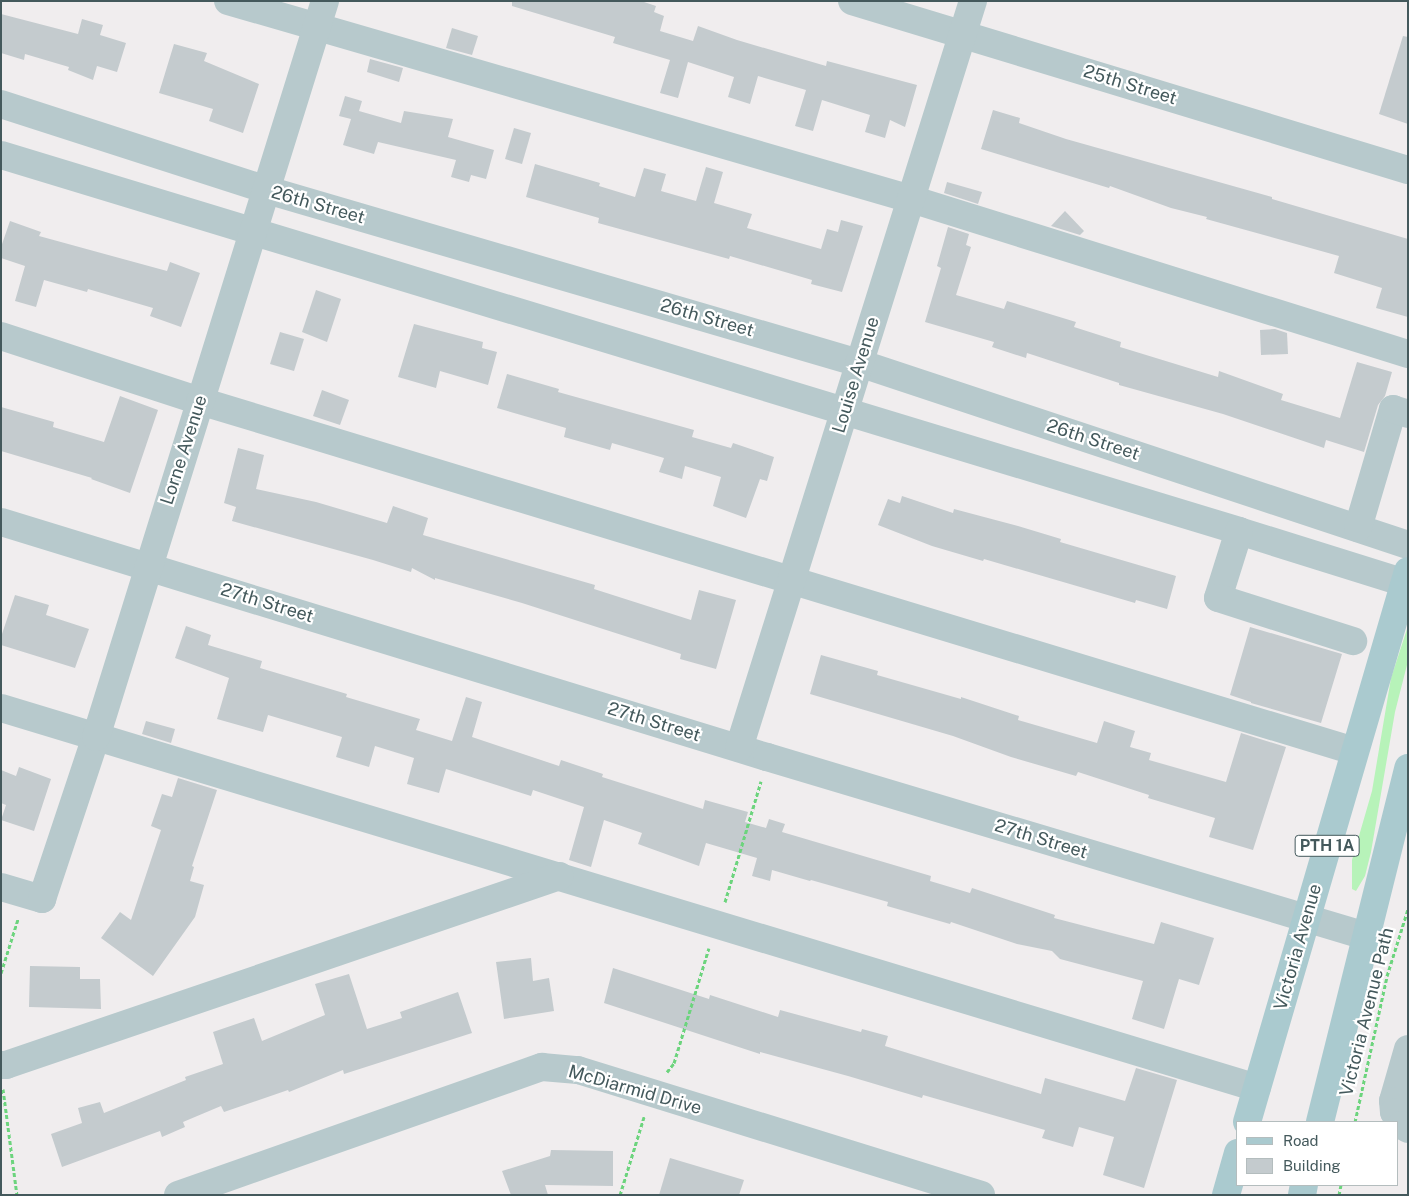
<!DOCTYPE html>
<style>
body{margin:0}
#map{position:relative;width:1409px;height:1196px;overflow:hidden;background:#f0edee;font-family:"Public Sans",sans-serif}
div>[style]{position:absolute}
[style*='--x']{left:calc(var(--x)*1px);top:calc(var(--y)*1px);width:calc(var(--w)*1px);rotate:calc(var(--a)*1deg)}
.green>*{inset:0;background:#b7f3b9}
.building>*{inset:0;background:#c4cbce}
.path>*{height:3px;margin-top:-1.5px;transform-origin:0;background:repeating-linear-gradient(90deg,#6cd47d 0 4px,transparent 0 6.5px)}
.minor>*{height:28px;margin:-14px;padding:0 14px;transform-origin:14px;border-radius:14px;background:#b7c9cc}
.major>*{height:28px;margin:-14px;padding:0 14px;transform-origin:14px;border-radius:14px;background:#aacacf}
span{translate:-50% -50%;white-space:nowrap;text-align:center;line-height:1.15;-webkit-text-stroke:4.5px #fff;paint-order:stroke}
.shield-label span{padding:1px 4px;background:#fff;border:1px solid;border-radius:4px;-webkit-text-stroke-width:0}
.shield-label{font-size:16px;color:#44595c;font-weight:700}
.street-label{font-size:18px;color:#44595c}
.frame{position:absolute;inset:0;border:2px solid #44595c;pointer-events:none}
.legend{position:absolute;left:1236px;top:1121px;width:162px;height:65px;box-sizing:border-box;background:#fff;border:1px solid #b4bdbe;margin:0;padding:6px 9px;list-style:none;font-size:15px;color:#44595c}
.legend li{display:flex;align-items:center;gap:10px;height:25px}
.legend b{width:25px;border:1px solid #b4bdbe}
</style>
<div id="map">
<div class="green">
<i style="clip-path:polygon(1408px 626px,1408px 661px,1395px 712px,1371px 852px,1365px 876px,1356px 891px,1352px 889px,1352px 860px,1372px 791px,1391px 678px)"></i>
</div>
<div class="building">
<i style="clip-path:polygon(512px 1px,641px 1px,656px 6px,654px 12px,664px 16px,660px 31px,693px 41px,698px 26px,737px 40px,826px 66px,827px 61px,917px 85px,905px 127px,890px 120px,885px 138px,865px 132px,870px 115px,822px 100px,813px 131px,795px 126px,806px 90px,758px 76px,750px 104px,728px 97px,734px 77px,688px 62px,678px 98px,660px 93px,670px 60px,613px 43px,615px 37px,512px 6px)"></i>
<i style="clip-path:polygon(1px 14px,78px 34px,82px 19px,103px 25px,100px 35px,126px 43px,117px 72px,97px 66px,93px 80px,68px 70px,69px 67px,25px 54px,24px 60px,1px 53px)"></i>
<i style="clip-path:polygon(452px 28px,478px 36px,472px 55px,446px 48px)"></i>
<i style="clip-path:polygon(1403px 36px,1408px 37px,1408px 124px,1379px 114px)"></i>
<i style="clip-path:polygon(174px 44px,207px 53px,204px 61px,259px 84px,243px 133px,209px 121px,213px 109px,159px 93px)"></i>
<i style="clip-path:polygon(370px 59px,403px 68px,399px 82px,367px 72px)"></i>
<i style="clip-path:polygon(345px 96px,362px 101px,359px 111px,401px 123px,404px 111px,453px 119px,448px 137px,494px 150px,486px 179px,471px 175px,469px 182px,451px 177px,456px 160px,378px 142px,374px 154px,343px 145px,351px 119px,339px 116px)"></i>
<i style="clip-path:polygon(993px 110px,1020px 118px,1019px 123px,1066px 139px,1272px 197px,1272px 199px,1408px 239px,1408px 317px,1376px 308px,1382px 288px,1334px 273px,1339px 256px,1206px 219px,1207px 217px,1171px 208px,1110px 186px,1109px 188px,981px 149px)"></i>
<i style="clip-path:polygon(514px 128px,531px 133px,522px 164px,505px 159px)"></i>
<i style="clip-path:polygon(535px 164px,600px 183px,599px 186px,635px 197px,644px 168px,666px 174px,661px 191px,696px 201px,706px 167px,723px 172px,714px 203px,752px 214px,747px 228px,821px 249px,827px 229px,838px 232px,841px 220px,863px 226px,842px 292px,811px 284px,812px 280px,730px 256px,729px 259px,598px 223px,599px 218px,526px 197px)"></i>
<i style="clip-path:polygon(947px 182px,982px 192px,978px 204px,944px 193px)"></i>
<i style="clip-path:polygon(1065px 211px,1084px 231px,1080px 235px,1051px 226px)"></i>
<i style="clip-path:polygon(10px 221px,41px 232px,39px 236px,112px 256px,167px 271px,170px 262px,200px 273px,181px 327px,150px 316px,153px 308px,88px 289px,87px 292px,44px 280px,36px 307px,15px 301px,25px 266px,1px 258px,1px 247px)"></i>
<i style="clip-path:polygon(948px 227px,969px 234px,966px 245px,971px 247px,956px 295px,1004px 309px,1007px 301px,1076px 322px,1074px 327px,1121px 342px,1120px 347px,1218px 377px,1219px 371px,1283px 394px,1281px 400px,1340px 418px,1357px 362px,1392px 372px,1385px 396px,1378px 405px,1364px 452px,1326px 440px,1324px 448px,1223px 414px,1119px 385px,1119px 383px,1027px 353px,1026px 358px,992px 347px,994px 342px,925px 322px,941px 268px,937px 266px)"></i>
<i style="clip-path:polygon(316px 290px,341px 299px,327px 342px,302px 332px)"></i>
<i style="clip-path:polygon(414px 324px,483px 342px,482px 348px,497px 352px,488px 385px,440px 371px,436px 388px,398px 377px)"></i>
<i style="clip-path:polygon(1275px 329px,1287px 333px,1288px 354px,1261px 355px,1260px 330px)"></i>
<i style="clip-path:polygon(280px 332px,304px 339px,294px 371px,270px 364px)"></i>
<i style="clip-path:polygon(507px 374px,559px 389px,558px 392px,694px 430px,692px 437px,731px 448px,733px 443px,774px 457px,767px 481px,760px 479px,746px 518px,713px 506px,721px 477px,685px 466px,682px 479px,659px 472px,664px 458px,612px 443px,610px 450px,564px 437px,566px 428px,497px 408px)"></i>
<i style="clip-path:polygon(322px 390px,349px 400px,340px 425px,313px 416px)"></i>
<i style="clip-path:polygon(120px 396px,158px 410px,130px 493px,91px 479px,92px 478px,1px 451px,1px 407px,54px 422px,53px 427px,104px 442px)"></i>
<i style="clip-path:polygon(238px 448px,264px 455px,256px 489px,316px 502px,387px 523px,393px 506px,428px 518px,423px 535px,595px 585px,594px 589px,691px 620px,699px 590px,736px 600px,716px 669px,680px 659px,681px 654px,522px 603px,435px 578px,435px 580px,412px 568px,411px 572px,373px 560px,232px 521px,236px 507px,224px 503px)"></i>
<i style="clip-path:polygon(902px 496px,953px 513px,954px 509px,1018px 526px,1061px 539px,1060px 542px,1176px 576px,1167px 609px,1136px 600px,1135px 603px,984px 559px,983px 561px,932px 546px,878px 525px,888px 499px,900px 503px)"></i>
<i style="clip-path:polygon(15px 595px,49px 605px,46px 615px,89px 629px,75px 668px,1px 645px,1px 637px)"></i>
<i style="clip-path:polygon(186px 626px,211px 635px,208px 645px,262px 661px,260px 668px,347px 694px,346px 697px,420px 719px,416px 730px,452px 741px,466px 697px,482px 702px,472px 737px,559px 766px,561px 760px,603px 774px,602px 777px,703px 809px,705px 800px,748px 812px,745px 822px,766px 828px,769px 819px,785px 824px,782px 832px,931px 876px,930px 881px,970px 893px,972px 888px,1055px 915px,1054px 918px,1154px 944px,1161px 922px,1214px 938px,1199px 985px,1179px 979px,1164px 1029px,1132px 1019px,1143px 981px,1060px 959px,1052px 951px,1017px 944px,951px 922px,950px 924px,887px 906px,888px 902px,811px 880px,810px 881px,772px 870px,770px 881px,752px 876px,757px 858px,706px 843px,699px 866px,638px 844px,642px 833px,604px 820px,591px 867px,569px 860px,584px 807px,533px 790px,531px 796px,446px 769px,439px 793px,407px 784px,414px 758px,375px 746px,369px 767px,336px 757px,342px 737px,268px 715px,263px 732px,217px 719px,229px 678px,175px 658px)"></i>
<i style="clip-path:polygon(1250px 627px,1342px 654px,1321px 723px,1251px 703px,1251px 702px,1230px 695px)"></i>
<i style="clip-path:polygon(821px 655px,878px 671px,877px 675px,961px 699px,961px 697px,1019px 716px,1018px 720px,1097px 743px,1104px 721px,1135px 731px,1130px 747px,1151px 753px,1149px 760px,1226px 782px,1241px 733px,1286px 747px,1253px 850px,1209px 837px,1215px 818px,1148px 798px,1149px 795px,1078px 772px,1076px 776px,1011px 757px,953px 736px,810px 694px)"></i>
<i style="clip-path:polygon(146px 721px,175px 729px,171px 743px,142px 734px)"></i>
<i style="clip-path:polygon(19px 767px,51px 779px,34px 831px,1px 820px,6px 805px,1px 803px,1px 770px,16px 776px)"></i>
<i style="clip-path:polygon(178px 778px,217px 790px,192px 866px,194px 867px,190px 881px,204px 885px,195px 917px,153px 976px,101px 938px,120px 912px,131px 920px,161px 830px,151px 826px,162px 794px,172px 797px)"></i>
<i style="clip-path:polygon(531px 958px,533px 981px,549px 978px,554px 1011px,504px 1019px,496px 962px)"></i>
<i style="clip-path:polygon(30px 966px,80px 967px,80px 979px,100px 979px,101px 1009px,29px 1007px)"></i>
<i style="clip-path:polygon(613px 968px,709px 999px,710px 995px,778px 1017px,780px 1010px,861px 1032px,862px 1029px,888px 1036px,885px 1046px,1041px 1094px,1045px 1078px,1125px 1101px,1136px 1068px,1177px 1080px,1144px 1188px,1103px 1175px,1114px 1137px,1079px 1127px,1073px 1147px,1042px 1138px,1045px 1130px,923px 1095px,922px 1098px,848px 1076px,760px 1052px,760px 1054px,604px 1003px)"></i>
<i style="clip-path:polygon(349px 974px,367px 1029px,402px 1018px,400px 1012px,458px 992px,472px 1033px,344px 1074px,343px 1070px,289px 1092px,288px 1090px,224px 1112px,221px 1106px,183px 1122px,185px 1127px,162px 1137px,160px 1131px,62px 1167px,51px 1134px,82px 1123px,78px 1108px,100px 1102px,104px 1113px,186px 1080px,185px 1077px,223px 1064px,213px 1032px,254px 1018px,262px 1041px,325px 1015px,315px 984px)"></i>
<i style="clip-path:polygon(551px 1150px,613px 1151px,613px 1186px,545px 1185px,548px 1195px,511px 1195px,502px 1171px,550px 1156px)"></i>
<i style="clip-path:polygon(670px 1158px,744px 1180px,739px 1195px,659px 1195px)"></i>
</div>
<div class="path">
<i style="--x:725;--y:902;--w:126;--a:-73.4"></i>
<i style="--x:1;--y:973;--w:57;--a:-72.5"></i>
<i style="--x:667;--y:1072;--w:11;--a:-52"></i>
<i style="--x:674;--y:1063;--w:120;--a:-73.1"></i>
<i style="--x:3;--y:1089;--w:107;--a:82.5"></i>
<i style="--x:1355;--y:1122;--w:149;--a:-77.6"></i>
<i style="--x:1387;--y:976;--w:70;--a:-72.6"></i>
<i style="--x:620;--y:1195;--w:82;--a:-72.9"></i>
<i style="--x:1339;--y:1195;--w:10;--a:-79"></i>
</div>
<div class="minor">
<i style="--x:228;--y:1;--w:711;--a:16.17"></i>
<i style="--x:911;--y:199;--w:521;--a:17.32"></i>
<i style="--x:852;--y:1;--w:581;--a:16.91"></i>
<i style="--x:1;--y:104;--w:280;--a:17.9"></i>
<i style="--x:267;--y:190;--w:617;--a:16.29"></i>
<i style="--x:859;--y:363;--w:578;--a:18.34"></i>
<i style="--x:1;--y:155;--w:1294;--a:16.89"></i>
<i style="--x:1239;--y:531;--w:177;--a:17.4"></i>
<i style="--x:1;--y:336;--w:209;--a:18.1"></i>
<i style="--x:200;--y:401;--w:1206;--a:16.87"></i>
<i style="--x:1;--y:522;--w:801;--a:17.06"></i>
<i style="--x:767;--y:757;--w:625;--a:16.64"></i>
<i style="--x:1358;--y:528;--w:124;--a:-73.6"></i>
<i style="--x:1393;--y:409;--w:16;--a:18"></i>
<i style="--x:1239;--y:531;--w:70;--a:107.4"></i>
<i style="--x:1218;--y:598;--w:142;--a:17.7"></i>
<i style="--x:1;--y:708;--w:1312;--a:16.83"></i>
<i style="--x:739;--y:748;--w:783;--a:-72.61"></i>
<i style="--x:1;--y:887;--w:43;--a:16.3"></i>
<i style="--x:42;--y:899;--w:171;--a:-71.6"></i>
<i style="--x:96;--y:737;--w:771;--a:-72.72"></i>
<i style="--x:1408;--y:1049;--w:54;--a:106.1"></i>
<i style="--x:1393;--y:1101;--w:11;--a:85"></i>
<i style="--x:1394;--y:1112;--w:15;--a:62"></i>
<i style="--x:1401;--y:1125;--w:8;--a:30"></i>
<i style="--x:1;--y:1065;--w:5;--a:0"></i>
<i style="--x:6;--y:1065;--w:585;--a:-18.84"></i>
<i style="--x:178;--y:1195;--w:386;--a:-19.4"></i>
<i style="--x:542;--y:1067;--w:36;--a:5"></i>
<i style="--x:578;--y:1070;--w:422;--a:17.2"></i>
</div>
<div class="major">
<i style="--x:1247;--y:1122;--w:574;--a:-73.71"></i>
<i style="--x:1320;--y:1122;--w:365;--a:-76"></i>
<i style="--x:1226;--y:1195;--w:44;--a:-74.1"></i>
<i style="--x:1302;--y:1195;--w:10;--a:-79"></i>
</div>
<div class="shield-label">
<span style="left:1327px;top:846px">PTH 1A</span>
</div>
<div class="street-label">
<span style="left:1130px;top:85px;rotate:17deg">25th Street</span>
<span style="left:318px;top:205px;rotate:16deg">26th Street</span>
<span style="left:707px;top:318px;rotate:16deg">26th Street</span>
<span style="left:856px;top:375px;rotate:-73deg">Louise Avenue</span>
<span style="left:1093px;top:440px;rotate:18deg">26th Street</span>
<span style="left:184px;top:450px;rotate:-72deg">Lorne Avenue</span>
<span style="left:267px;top:603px;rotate:17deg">27th Street</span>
<span style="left:654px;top:722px;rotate:17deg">27th Street</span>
<span style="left:1041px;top:839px;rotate:17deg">27th Street</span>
<span style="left:1298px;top:947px;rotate:-74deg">Victoria Avenue</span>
<span style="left:1367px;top:1012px;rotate:-76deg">Victoria Avenue Path</span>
<span style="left:635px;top:1090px;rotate:16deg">McDiarmid Drive</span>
</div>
<div class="frame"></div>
<ul class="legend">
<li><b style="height:6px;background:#aacacf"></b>Road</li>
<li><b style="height:14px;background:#c4cbce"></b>Building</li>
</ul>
</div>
